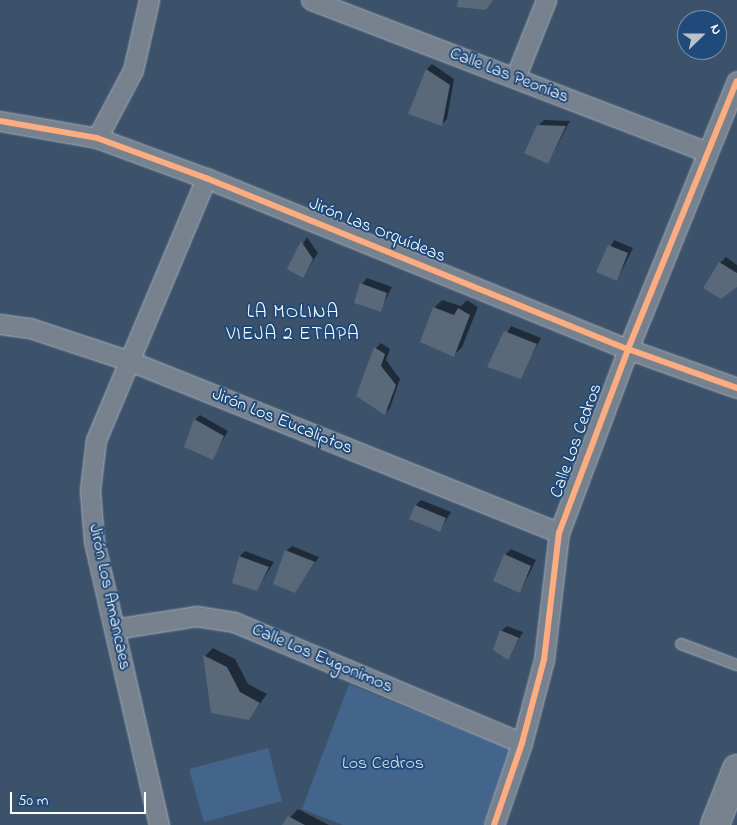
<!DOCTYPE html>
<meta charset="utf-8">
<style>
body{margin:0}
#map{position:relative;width:737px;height:825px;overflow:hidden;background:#3c526b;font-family:"Indie Flower",sans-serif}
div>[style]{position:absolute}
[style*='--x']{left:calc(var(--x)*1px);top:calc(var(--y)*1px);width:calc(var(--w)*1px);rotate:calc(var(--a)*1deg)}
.green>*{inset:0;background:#43658b}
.shadow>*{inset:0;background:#0007}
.building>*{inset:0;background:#59697a}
.roads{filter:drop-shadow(0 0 1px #a7b1bc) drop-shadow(0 0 1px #a7b1bc)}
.lane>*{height:10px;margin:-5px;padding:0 5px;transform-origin:5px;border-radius:5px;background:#77828e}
.street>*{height:19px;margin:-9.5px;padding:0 9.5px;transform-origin:9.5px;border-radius:9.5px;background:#77828e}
.secondary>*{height:28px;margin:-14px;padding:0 14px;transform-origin:14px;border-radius:14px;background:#77828e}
.cycleway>*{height:6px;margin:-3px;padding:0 3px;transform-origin:3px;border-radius:3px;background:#ffac80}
span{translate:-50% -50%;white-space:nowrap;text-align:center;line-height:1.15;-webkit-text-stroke:4px #1f4a7a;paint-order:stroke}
.street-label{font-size:18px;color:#fff}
.park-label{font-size:18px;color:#dae1e9}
.neighbourhood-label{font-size:19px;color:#fff;letter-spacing:1px}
.north{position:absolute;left:677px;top:10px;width:50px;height:50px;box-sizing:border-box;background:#1f4a7a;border:1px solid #7992af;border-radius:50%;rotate:68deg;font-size:14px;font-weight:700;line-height:20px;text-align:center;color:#fff}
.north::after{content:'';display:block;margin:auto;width:18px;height:22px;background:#bbc2cb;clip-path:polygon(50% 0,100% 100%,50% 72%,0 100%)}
.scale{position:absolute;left:10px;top:792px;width:136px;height:22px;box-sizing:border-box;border:2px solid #fff;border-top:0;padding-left:6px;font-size:15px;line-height:18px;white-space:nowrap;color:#fff;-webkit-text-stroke:4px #1f4a7a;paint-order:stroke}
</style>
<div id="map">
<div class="green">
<i style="clip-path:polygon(349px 684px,510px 749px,483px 825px,343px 825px,302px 809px)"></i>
<i style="clip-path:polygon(268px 748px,282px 801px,204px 822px,189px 769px)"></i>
</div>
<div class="shadow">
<i style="clip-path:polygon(432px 64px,454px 79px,447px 119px,442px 124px,410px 113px,427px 69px)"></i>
<i style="clip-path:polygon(544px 120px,570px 121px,548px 163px,538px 126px)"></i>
<i style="clip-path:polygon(307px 237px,318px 253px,303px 276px,288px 269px)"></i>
<i style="clip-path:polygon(614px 240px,633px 248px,617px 280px,598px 272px)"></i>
<i style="clip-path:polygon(726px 257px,737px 265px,737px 286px,720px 263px)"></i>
<i style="clip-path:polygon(367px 278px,392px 287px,380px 310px,362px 284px)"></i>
<i style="clip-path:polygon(442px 300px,461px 306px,467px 300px,478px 307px,462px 347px,454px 355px,434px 308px)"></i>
<i style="clip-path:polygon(511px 326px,541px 338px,520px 378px,489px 366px)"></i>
<i style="clip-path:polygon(381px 343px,390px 349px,386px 360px,400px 379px,390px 408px,385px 414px,376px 348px)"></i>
<i style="clip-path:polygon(200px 415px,228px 431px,212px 458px,195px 420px)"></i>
<i style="clip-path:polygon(421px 500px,451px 512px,440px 530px,416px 505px)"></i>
<i style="clip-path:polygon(292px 546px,319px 557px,295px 592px,286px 551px)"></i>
<i style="clip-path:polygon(511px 549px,536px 560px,520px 592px,505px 555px)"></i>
<i style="clip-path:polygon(245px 551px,274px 562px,257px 589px,234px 582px,240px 556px)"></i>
<i style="clip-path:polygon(507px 626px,523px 632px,508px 658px,501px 631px)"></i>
<i style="clip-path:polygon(213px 648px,235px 659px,248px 684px,267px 694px,249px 719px,205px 656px)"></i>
<i style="clip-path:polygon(298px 809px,329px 825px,283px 825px)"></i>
</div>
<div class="building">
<i style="clip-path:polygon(458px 0,493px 0,486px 10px,457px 7px)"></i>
<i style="clip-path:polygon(426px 69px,450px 85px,442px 126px,408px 114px)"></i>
<i style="clip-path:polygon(537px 125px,566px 126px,548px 164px,524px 153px)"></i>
<i style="clip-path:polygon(301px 241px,313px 259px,303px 278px,287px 269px)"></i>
<i style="clip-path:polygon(608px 245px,628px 253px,617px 281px,596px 272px)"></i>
<i style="clip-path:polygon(719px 262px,737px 273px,737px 287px,721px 299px,703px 288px)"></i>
<i style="clip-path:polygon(360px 283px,387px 293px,381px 312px,354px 303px)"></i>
<i style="clip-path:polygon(433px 307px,454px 315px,458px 308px,470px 315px,454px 357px,420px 342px)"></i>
<i style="clip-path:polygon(504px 331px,537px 344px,521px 379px,487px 367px)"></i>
<i style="clip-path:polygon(374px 347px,385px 354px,381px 366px,396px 385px,385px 415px,356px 396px)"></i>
<i style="clip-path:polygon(194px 419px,224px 436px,213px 460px,184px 447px)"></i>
<i style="clip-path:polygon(415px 505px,446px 518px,440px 532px,409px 519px)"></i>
<i style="clip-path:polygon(285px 550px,315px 562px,295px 593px,273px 584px)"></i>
<i style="clip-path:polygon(504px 554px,531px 566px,520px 593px,493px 581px)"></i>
<i style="clip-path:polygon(239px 556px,269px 567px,257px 591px,232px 583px)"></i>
<i style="clip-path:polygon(500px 630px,519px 638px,508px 660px,493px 650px)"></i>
<i style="clip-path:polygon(203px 655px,227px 667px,240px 692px,260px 703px,249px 720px,211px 713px)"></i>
<i style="clip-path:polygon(288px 816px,305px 825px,282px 825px)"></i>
</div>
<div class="roads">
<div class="lane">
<i style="--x:681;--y:644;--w:60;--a:20.6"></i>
</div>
<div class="street">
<i style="--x:311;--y:0;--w:424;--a:21"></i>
<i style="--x:515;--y:78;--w:84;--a:-68.3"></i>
<i style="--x:0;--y:121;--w:98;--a:9.9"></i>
<i style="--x:97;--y:138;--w:116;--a:20.2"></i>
<i style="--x:206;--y:178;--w:455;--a:22.1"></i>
<i style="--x:628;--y:349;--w:116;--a:19.7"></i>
<i style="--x:97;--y:138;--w:77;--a:-62.1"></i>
<i style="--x:133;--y:70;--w:72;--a:-77.1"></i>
<i style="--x:0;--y:324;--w:30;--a:8"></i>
<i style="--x:30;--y:328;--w:105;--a:18.3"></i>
<i style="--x:130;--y:361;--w:462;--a:21.8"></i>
<i style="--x:114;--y:629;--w:83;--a:-9"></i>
<i style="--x:196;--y:616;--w:38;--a:9"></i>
<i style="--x:234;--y:622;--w:312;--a:22.8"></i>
<i style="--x:159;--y:825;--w:291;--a:-102.9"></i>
<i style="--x:94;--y:541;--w:51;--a:-94.5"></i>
<i style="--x:90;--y:490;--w:50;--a:-83.2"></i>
<i style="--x:96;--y:440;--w:284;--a:-67.2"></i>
<i style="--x:494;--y:825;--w:87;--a:-71.1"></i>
<i style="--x:522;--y:743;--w:86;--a:-75.2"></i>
<i style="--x:544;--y:660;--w:128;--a:-83.3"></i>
<i style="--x:559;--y:533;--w:197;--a:-69.4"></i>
<i style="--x:628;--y:349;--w:289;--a:-67.9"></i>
</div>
<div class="secondary">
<i style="--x:715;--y:825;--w:60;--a:-68.6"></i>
</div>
</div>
<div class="cycleway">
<i style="--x:0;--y:121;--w:98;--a:9.9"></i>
<i style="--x:97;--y:138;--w:116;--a:20.2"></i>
<i style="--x:206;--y:178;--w:455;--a:22.1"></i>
<i style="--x:628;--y:349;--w:116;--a:19.7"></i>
<i style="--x:494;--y:825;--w:87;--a:-71.1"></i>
<i style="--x:522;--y:743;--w:86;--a:-75.2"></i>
<i style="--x:544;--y:660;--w:128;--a:-83.3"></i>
<i style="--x:559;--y:533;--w:197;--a:-69.4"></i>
<i style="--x:628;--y:349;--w:289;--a:-67.9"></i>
</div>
<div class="street-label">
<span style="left:509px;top:76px;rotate:21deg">Calle Las Peonias</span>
<span style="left:377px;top:231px;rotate:22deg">Jirón Las Orquídeas</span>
<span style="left:282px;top:422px;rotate:22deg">Jirón Los Eucaliptos</span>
<span style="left:577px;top:441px;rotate:-70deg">Calle Los Cedros</span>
<span style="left:109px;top:597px;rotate:78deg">Jirón Los Amancaes</span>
<span style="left:322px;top:659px;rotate:23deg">Calle Los Eugonimos</span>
</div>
<div class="park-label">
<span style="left:383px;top:764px">Los Cedros</span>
</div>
<div class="neighbourhood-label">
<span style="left:293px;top:324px">LA MOLINA<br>VIEJA 2 ETAPA</span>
</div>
<div class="north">N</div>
<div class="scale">50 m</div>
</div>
